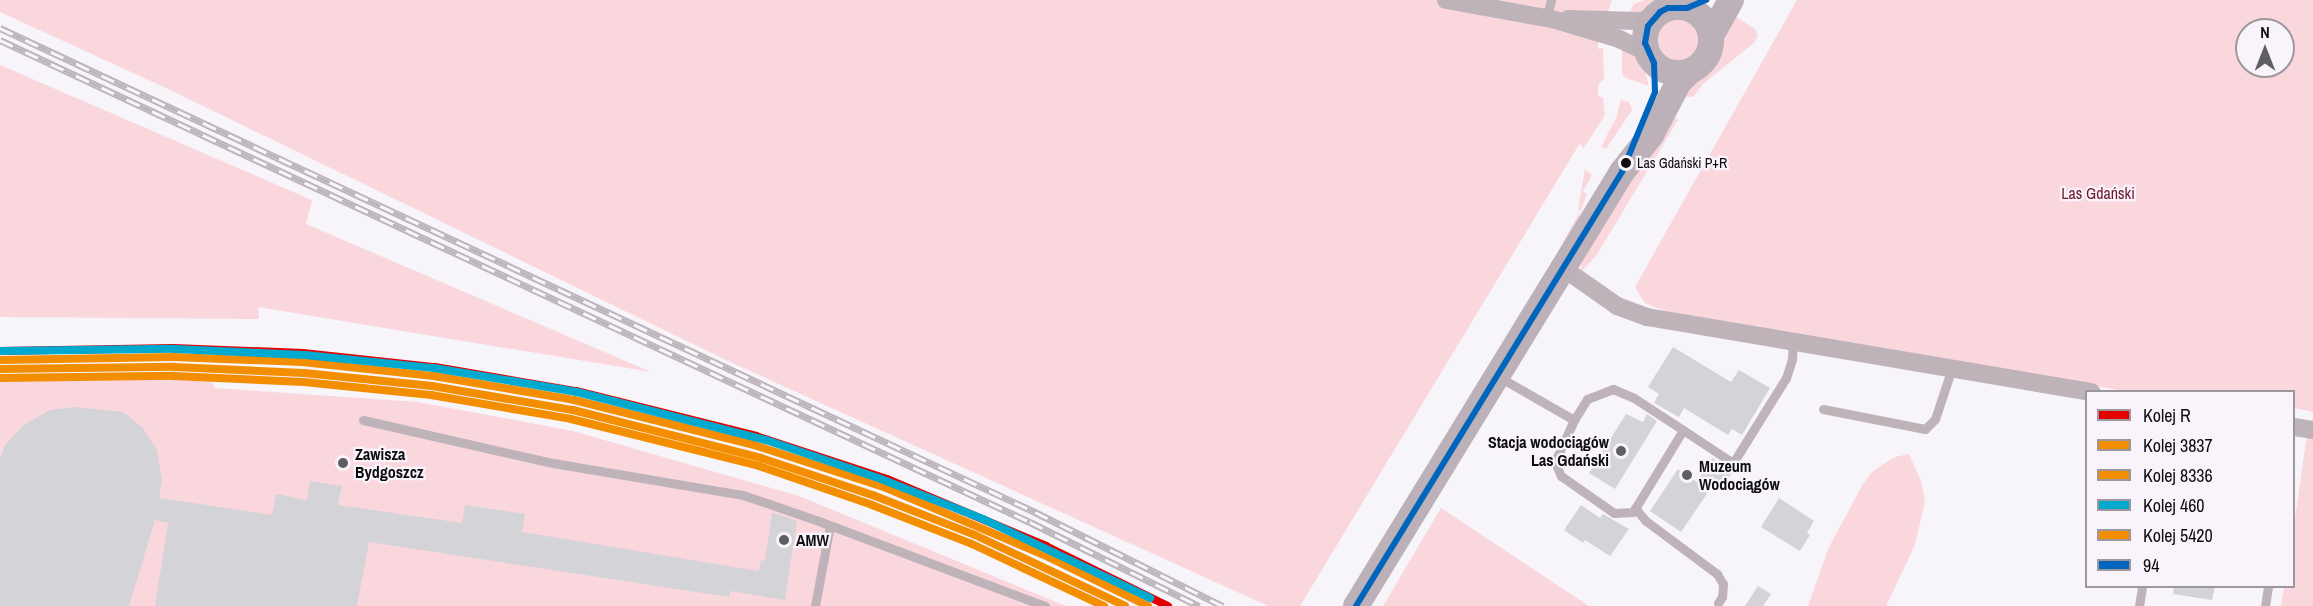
<!DOCTYPE html>
<meta charset="utf-8">
<style>
body{margin:0}
#map{position:relative;width:2313px;height:606px;overflow:hidden;background:#f8f5fa;font-family:"Archivo Narrow",sans-serif}
div>[style]{position:absolute}
[style*='--x']{left:calc(var(--x)*1px);top:calc(var(--y)*1px);width:calc(var(--w)*1px);rotate:calc(var(--a)*1deg)}
.green>*{inset:0;background:#f9d7dd}
.round{border-radius:50%}
.building>*{inset:0;background:#d4d3d7}
.lane>*{height:9px;margin:-4.5px;padding:0 4.5px;transform-origin:4.5px;border-radius:4.5px;background:#bfb3ba}
.street>*{height:18px;margin:-9px;padding:0 9px;transform-origin:9px;border-radius:9px;background:#bfb3ba}
.secondary>*{height:26px;margin:-13px;padding:0 13px;transform-origin:13px;border-radius:13px;background:#bdb1b9}
.secondary>.ring{margin:-13px;padding:0;box-sizing:content-box;background:none;border:26px solid #bdb1b9;border-radius:50%}
.rail>*{height:7px;margin-top:-3.5px;transform-origin:0;background:repeating-linear-gradient(90deg,#f9f4fb 0 14px,#bcb5bb 0 28px);box-sizing:border-box;border-block:2px solid #bcb5bb}
.bus-1>*{height:6px;margin:-3px;padding:0 3px;transform-origin:3px;border-radius:3px;background:#0065bd}
.rail-1>*{height:8px;margin:-4px;padding:0 4px;transform-origin:4px;border-radius:4px;background:#e50000}
.rail-2>*{height:8px;margin:-4px;padding:0 4px;transform-origin:4px;border-radius:4px;background:#f38e01}
.rail-3>*{height:8px;margin:-4px;padding:0 4px;transform-origin:4px;border-radius:4px;background:#f38e01}
.rail-4>*{height:8px;margin:-4px;padding:0 4px;transform-origin:4px;border-radius:4px;background:#00a9ce}
.rail-5>*{height:8px;margin:-4px;padding:0 4px;transform-origin:4px;border-radius:4px;background:#f38e01}
.dots>*{width:16px;height:16px;translate:-50% -50%;box-sizing:border-box;border:3px solid #f9f4fb;border-radius:50%}
span{translate:-50% -50%;white-space:nowrap;text-align:center;line-height:1.15;-webkit-text-stroke:4.5px #f9f4fb;paint-order:stroke}
.bus-label{font-size:14px;color:#0d0c0e}
.left{translate:0 -50%;text-align:left}
.park-label{font-size:16px;color:#6f172d}
.poi-label{font-size:16px;color:#0d0c0e;font-weight:700}
.right{translate:-100% -50%;text-align:right}
.legend{position:absolute;left:2085px;top:390px;width:210px;height:198px;box-sizing:border-box;background:#f9f4fb;border:2px solid #9b979c;margin:0;padding:8px 10px;list-style:none;font-size:18px;color:#0d0c0e}
.legend li{display:flex;align-items:center;gap:12px;height:30px}
.legend b{width:30px;border:2px solid #9b979c}
.north{position:absolute;left:2235px;top:18px;width:60px;height:60px;box-sizing:border-box;background:#f9f4fb;border:2px solid #9b979c;border-radius:50%;rotate:0deg;font-size:16px;font-weight:700;line-height:24px;text-align:center;color:#0d0c0e}
.north::after{content:'';display:block;margin:auto;width:21px;height:27px;background:#5f5e61;clip-path:polygon(50% 0,100% 100%,50% 72%,0 100%)}
</style>
<div id="map">
<div class="green">
<i style="clip-path:polygon(0 0,1612px 0,1598px 40px,1598px 49px,1603px 48px,1604px 79px,1598px 85px,1598px 96px,1603px 98px,1605px 115px,1583px 149px,1580px 143px,1300px 606px,1268px 606px,728px 361px,168px 89px,0 12px)"></i>
<i style="clip-path:polygon(1645px 0,1669px 0,1646px 11px,1628px 15px,1634px 4px)"></i>
<i style="clip-path:polygon(evenodd,1797px 0,2313px 0,2313px 412px,2294px 408px,2294px 392px,2125px 391px,1675px 315px,1645px 303px,1635px 287px,1797px 0,2247px 30px,2283px 30px,2283px 66px,2247px 66px,2247px 30px)"></i>
<i style="clip-path:polygon(1730px 13px,1755px 29px,1758px 35px,1755px 42px,1703px 84px,1693px 97px,1679px 96px,1690px 81px,1711px 64px,1720px 35px)"></i>
<i class="round" style="left:1658px;top:20px;width:40px;height:40px"></i>
<i style="clip-path:polygon(1622px 46px,1642px 60px,1649px 86px,1626px 78px,1622px 74px)"></i>
<i style="clip-path:polygon(0 65px,312px 200px,306px 224px,651px 372px,258px 307px,259px 319px,0 317px)"></i>
<i style="clip-path:polygon(1621px 100px,1629px 102px,1632px 110px,1606px 149px,1601px 147px,1616px 118px)"></i>
<i style="clip-path:polygon(1671px 115px,1678px 120px,1596px 256px,1582px 271px,1580px 260px)"></i>
<i style="clip-path:polygon(1585px 169px,1592px 175px,1583px 191px,1587px 194px,1575px 226px,1527px 309px,1580px 211px,1578px 209px)"></i>
<i style="clip-path:polygon(49px 376px,211px 380px,215px 388px,418px 402px,573px 431px,799px 496px,1066px 606px,0 606px,0 378px)"></i>
<i style="clip-path:polygon(2313px 418px,2313px 606px,2281px 606px,2284px 587px,2294px 586px,2294px 525px,2306px 441px)"></i>
<i style="clip-path:polygon(1909px 454px,1921px 481px,1925px 501px,1915px 545px,1886px 606px,1808px 606px,1829px 547px,1863px 484px,1872px 472px,1882px 465px,1895px 457px)"></i>
<i style="clip-path:polygon(1441px 508px,1589px 606px,1383px 606px)"></i>
</div>
<div class="building">
<i style="clip-path:polygon(1673px 347px,1731px 382px,1739px 370px,1770px 388px,1742px 435px,1732px 429px,1728px 435px,1684px 408px,1679px 417px,1654px 403px,1659px 394px,1648px 387px)"></i>
<i style="clip-path:polygon(75px 407px,123px 412px,143px 428px,157px 450px,162px 481px,159px 498px,272px 515px,276px 494px,307px 500px,310px 481px,342px 486px,338px 505px,462px 523px,465px 505px,525px 514px,522px 532px,759px 571px,761px 560px,765px 561px,772px 513px,777px 514px,797px 521px,785px 600px,730px 591px,729px 597px,369px 542px,357px 606px,155px 606px,168px 523px,155px 520px,129px 606px,0 606px,0 459px,5px 445px,24px 425px,50px 410px)"></i>
<i style="clip-path:polygon(1626px 414px,1643px 422px,1647px 414px,1657px 421px,1615px 489px,1589px 473px)"></i>
<i style="clip-path:polygon(1712px 458px,1733px 471px,1723px 487px,1715px 482px,1681px 532px,1650px 511px,1678px 469px,1697px 482px)"></i>
<i style="clip-path:polygon(1779px 498px,1814px 521px,1807px 533px,1810px 535px,1800px 551px,1761px 527px)"></i>
<i style="clip-path:polygon(1581px 505px,1600px 518px,1603px 514px,1629px 529px,1610px 556px,1585px 540px,1583px 543px,1564px 530px)"></i>
<i style="clip-path:polygon(1758px 586px,1771px 594px,1763px 606px,1745px 606px)"></i>
<i style="clip-path:polygon(2174px 586px,2215px 586px,2212px 600px,2173px 594px)"></i>
</div>
<div class="lane">
<i style="--x:1546;--y:18;--w:19;--a:-74"></i>
<i style="--x:1499;--y:377;--w:86;--a:29.8"></i>
<i style="--x:1823;--y:409;--w:104;--a:11.1"></i>
<i style="--x:1925;--y:429;--w:14;--a:-45"></i>
<i style="--x:1935;--y:419;--w:54;--a:-71.6"></i>
<i style="--x:363;--y:420;--w:195;--a:12.8"></i>
<i style="--x:553;--y:463;--w:193;--a:9.6"></i>
<i style="--x:743;--y:495;--w:77;--a:18.9"></i>
<i style="--x:816;--y:520;--w:245;--a:20.6"></i>
<i style="--x:1683;--y:430;--w:96;--a:121.4"></i>
<i style="--x:1633;--y:512;--w:19;--a:177"></i>
<i style="--x:1614;--y:513;--w:65;--a:-145.1"></i>
<i style="--x:1561;--y:476;--w:10;--a:-114"></i>
<i style="--x:1557;--y:467;--w:10;--a:-90"></i>
<i style="--x:1557;--y:457;--w:41;--a:-65.3"></i>
<i style="--x:1574;--y:420;--w:25;--a:-58"></i>
<i style="--x:1587;--y:399;--w:28;--a:-21"></i>
<i style="--x:1613;--y:389;--w:23;--a:23"></i>
<i style="--x:1634;--y:398;--w:59;--a:33.1"></i>
<i style="--x:1683;--y:430;--w:60;--a:33.4"></i>
<i style="--x:1733;--y:463;--w:100;--a:-58.1"></i>
<i style="--x:1786;--y:378;--w:20;--a:-72"></i>
<i style="--x:1792;--y:359;--w:18;--a:-87"></i>
<i style="--x:1635;--y:508;--w:17;--a:50"></i>
<i style="--x:1646;--y:521;--w:89;--a:36.7"></i>
<i style="--x:1717;--y:574;--w:12;--a:59"></i>
<i style="--x:1723;--y:584;--w:13;--a:94"></i>
<i style="--x:1722;--y:597;--w:7;--a:124"></i>
<i style="--x:815;--y:606;--w:82;--a:-79.5"></i>
<i style="--x:2139;--y:606;--w:20;--a:-81"></i>
<i style="--x:2265;--y:606;--w:20;--a:-81"></i>
</div>
<div class="street">
<i style="--x:1446;--y:0;--w:108;--a:10.2"></i>
<i style="--x:1552;--y:19;--w:70;--a:16.6"></i>
<i style="--x:1619;--y:39;--w:31;--a:25"></i>
<i style="--x:1568;--y:19;--w:71;--a:1.6"></i>
<i style="--x:1639;--y:21;--w:14;--a:-8"></i>
<i style="--x:1563;--y:268;--w:66;--a:35.1"></i>
<i style="--x:1617;--y:306;--w:32;--a:20"></i>
<i style="--x:1647;--y:317;--w:451;--a:9.6"></i>
<i style="--x:2294;--y:427;--w:19;--a:9"></i>
</div>
<div class="secondary">
<i class="ring" style="left:1645px;top:7px;width:40px;height:40px"></i>
<i style="--x:1711;--y:36;--w:41;--a:-60.9"></i>
<i style="--x:1356;--y:606;--w:509;--a:-58.5"></i>
<i style="--x:1622;--y:172;--w:47;--a:-51.9"></i>
<i style="--x:1651;--y:135;--w:60;--a:-62.2"></i>
<i style="--x:1679;--y:82;--w:14;--a:-45"></i>
</div>
<div class="rail">
<i style="--x:0;--y:28;--w:1143;--a:25.06"></i>
<i style="--x:1035;--y:512;--w:210;--a:26.6"></i>
<i style="--x:0;--y:40;--w:1137;--a:25.08"></i>
<i style="--x:1030;--y:522;--w:189;--a:26.4"></i>
</div>
<div class="bus-1">
<i style="--x:1356;--y:606;--w:509;--a:-58.5"></i>
<i style="--x:1622;--y:172;--w:87;--a:-67.6"></i>
<i style="--x:1655;--y:92;--w:29;--a:-92"></i>
<i style="--x:1654;--y:63;--w:22;--a:-114"></i>
<i style="--x:1645;--y:43;--w:17;--a:-80"></i>
<i style="--x:1648;--y:26;--w:18;--a:-49"></i>
<i style="--x:1660;--y:12;--w:9;--a:-27"></i>
<i style="--x:1668;--y:8;--w:19;--a:0"></i>
<i style="--x:1687;--y:8;--w:21;--a:-23"></i>
</div>
<div class="rail-1">
<i style="--x:0;--y:351;--w:173;--a:-1"></i>
<i style="--x:173;--y:348;--w:130;--a:2.2"></i>
<i style="--x:303;--y:353;--w:133;--a:6.1"></i>
<i style="--x:435;--y:367;--w:143;--a:9.7"></i>
<i style="--x:576;--y:391;--w:186;--a:14"></i>
<i style="--x:756;--y:436;--w:138;--a:18.2"></i>
<i style="--x:887;--y:479;--w:173;--a:22.8"></i>
<i style="--x:1046;--y:546;--w:136;--a:26.2"></i>
</div>
<div class="rail-2">
<i style="--x:0;--y:360;--w:173;--a:-1"></i>
<i style="--x:173;--y:357;--w:129;--a:2.2"></i>
<i style="--x:302;--y:362;--w:133;--a:6.1"></i>
<i style="--x:434;--y:376;--w:142;--a:9.7"></i>
<i style="--x:574;--y:400;--w:186;--a:14"></i>
<i style="--x:754;--y:445;--w:137;--a:17.9"></i>
<i style="--x:884;--y:487;--w:172;--a:23"></i>
<i style="--x:1042;--y:554;--w:118;--a:26.1"></i>
</div>
<div class="rail-3">
<i style="--x:0;--y:369;--w:174;--a:-0.7"></i>
<i style="--x:174;--y:367;--w:130;--a:2.6"></i>
<i style="--x:304;--y:373;--w:129;--a:5.8"></i>
<i style="--x:432;--y:386;--w:143;--a:9.7"></i>
<i style="--x:573;--y:410;--w:194;--a:14.3"></i>
<i style="--x:761;--y:458;--w:120;--a:18.4"></i>
<i style="--x:875;--y:496;--w:107;--a:21.3"></i>
<i style="--x:975;--y:535;--w:166;--a:25.3"></i>
</div>
<div class="rail-4">
<i style="--x:0;--y:351;--w:174;--a:-0.7"></i>
<i style="--x:174;--y:349;--w:131;--a:2.6"></i>
<i style="--x:305;--y:355;--w:130;--a:5.8"></i>
<i style="--x:434;--y:368;--w:145;--a:9.5"></i>
<i style="--x:577;--y:392;--w:195;--a:14.3"></i>
<i style="--x:766;--y:440;--w:121;--a:18.7"></i>
<i style="--x:881;--y:479;--w:110;--a:21.4"></i>
<i style="--x:983;--y:519;--w:185;--a:25.3"></i>
</div>
<div class="rail-5">
<i style="--x:0;--y:378;--w:174;--a:-0.7"></i>
<i style="--x:174;--y:376;--w:130;--a:2.6"></i>
<i style="--x:304;--y:382;--w:128;--a:5.8"></i>
<i style="--x:431;--y:395;--w:142;--a:9.7"></i>
<i style="--x:571;--y:419;--w:194;--a:14"></i>
<i style="--x:759;--y:466;--w:120;--a:19"></i>
<i style="--x:872;--y:505;--w:107;--a:21.3"></i>
<i style="--x:972;--y:544;--w:146;--a:25.2"></i>
</div>
<div class="dots">
<i style="left:1626px;top:163px;background:#0d0c0e"></i>
<i style="left:1621px;top:451px;background:#5f5e61"></i>
<i style="left:343px;top:463px;background:#5f5e61"></i>
<i style="left:1687px;top:475px;background:#5f5e61"></i>
<i style="left:784px;top:540px;background:#5f5e61"></i>
</div>
<div class="bus-label">
<span class="left" style="left:1637px;top:163px">Las Gdański P+R</span>
</div>
<div class="park-label">
<span style="left:2098px;top:193px">Las Gdański</span>
</div>
<div class="poi-label">
<span class="right" style="left:1609px;top:451px">Stacja wodociągów<br>Las Gdański</span>
<span class="left" style="left:355px;top:463px">Zawisza<br>Bydgoszcz</span>
<span class="left" style="left:1699px;top:475px">Muzeum<br>Wodociągów</span>
<span class="left" style="left:796px;top:540px">AMW</span>
</div>
<ul class="legend">
<li><b style="height:8px;background:#e50000"></b>Kolej R</li>
<li><b style="height:8px;background:#f38e01"></b>Kolej 3837</li>
<li><b style="height:8px;background:#f38e01"></b>Kolej 8336</li>
<li><b style="height:8px;background:#00a9ce"></b>Kolej 460</li>
<li><b style="height:8px;background:#f38e01"></b>Kolej 5420</li>
<li><b style="height:8px;background:#0065bd"></b>94</li>
</ul>
<div class="north">N</div>
</div>
